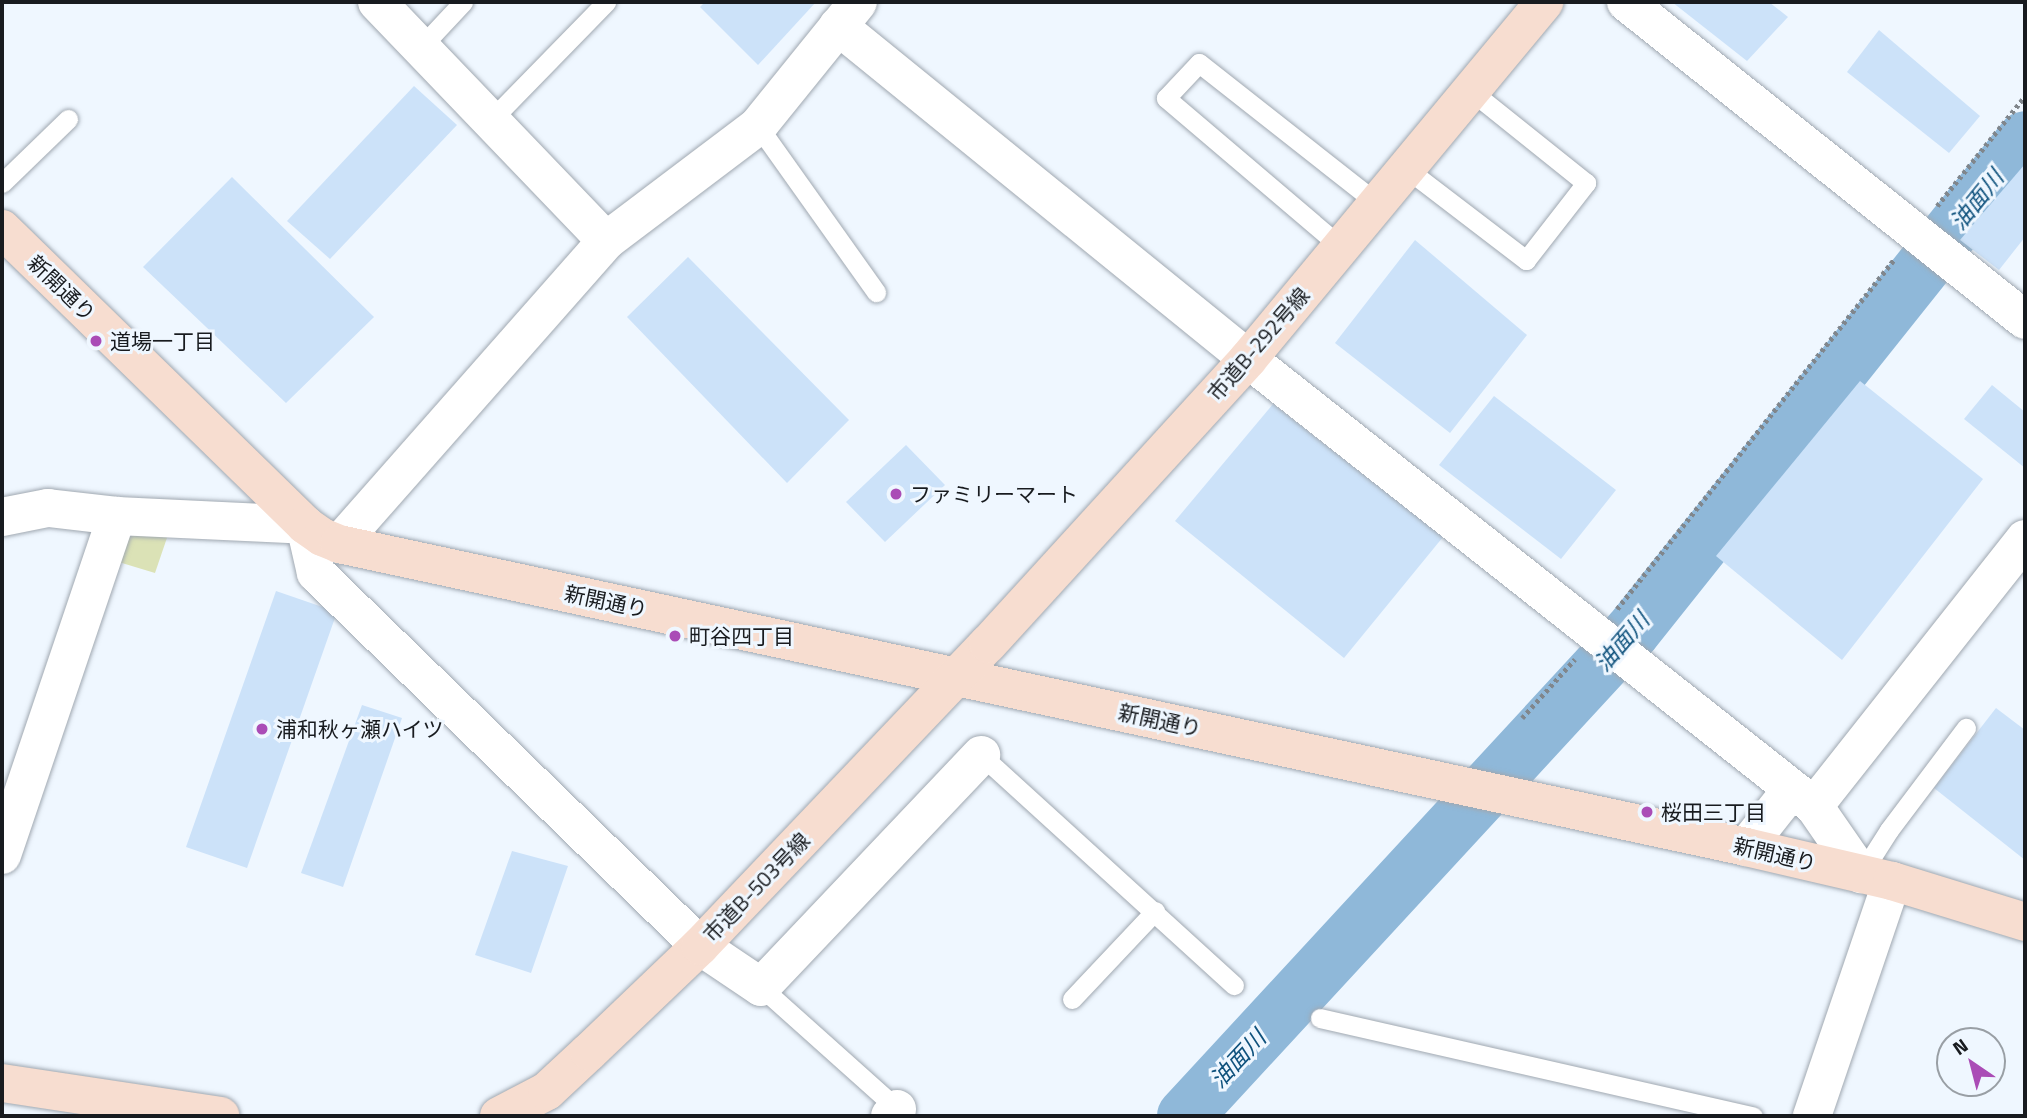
<!DOCTYPE html>
<meta charset="utf-8">
<style>
body{margin:0}
#map{position:relative;width:2027px;height:1118px;overflow:hidden;background:#eff7ff;font-family:"Titillium Web","Noto Sans JP",sans-serif}
div>[style]{position:absolute}
[style*='--x']{left:calc(var(--x)*1px);top:calc(var(--y)*1px);width:calc(var(--w)*1px);rotate:calc(var(--a)*1deg)}
.green>*{inset:0;background:#dbe2b6}
.river>*{height:56px;margin:-28px;padding:0 28px;transform-origin:28px;border-radius:28px;background:#8fb8d9}
.building>*{inset:0;background:#cce2f9}
.path>*{height:4.5px;margin-top:-2.25px;transform-origin:0;background:repeating-linear-gradient(90deg,#80868c 0 3.5px,transparent 0 7px)}
.roads{filter:drop-shadow(0 0 2px #a0a8b1) drop-shadow(0 0 2px #a0a8b1)}
.lane>*{height:19px;margin:-9.5px;padding:0 9.5px;transform-origin:9.5px;border-radius:9.5px;background:#fff}
.street>*{height:38px;margin:-19px;padding:0 19px;transform-origin:19px;border-radius:19px;background:#fff}
.secondary>*{height:38px;margin:-19px;padding:0 19px;transform-origin:19px;border-radius:19px;background:#f7ddd0}
.dots>*{width:19px;height:19px;translate:-50% -50%;box-sizing:border-box;border:4px solid #eff7ff;border-radius:50%}
span{translate:-50% -50%;white-space:nowrap;text-align:center;line-height:1.15;-webkit-text-stroke:6px #eff7ff;paint-order:stroke}
.street-label{font-size:21px;color:#181b1f}
.poi-label{font-size:21px;color:#181b1f}
.left{translate:0 -50%;text-align:left}
.water-label{font-size:23px;color:#0f527d;font-style:italic}
.frame{position:absolute;inset:0;border:4px solid #181b1f;pointer-events:none}
.north{position:absolute;left:1936px;top:1027px;width:70px;height:70px;box-sizing:border-box;background:#eff7ff;border:2px solid #999fa5;border-radius:50%;rotate:325deg;font-size:19px;font-weight:700;line-height:28px;text-align:center;color:#181b1f}
.north::after{content:'';display:block;margin:auto;width:24px;height:32px;background:#aa4cb6;clip-path:polygon(50% 0,100% 100%,50% 72%,0 100%)}
</style>
<div id="map">
<div class="green">
<i style="clip-path:polygon(171px 526px,155px 573px,112px 560px,119px 544px,136px 533px)"></i>
</div>
<div class="river">
<i style="--x:1185;--y:1116;--w:659;--a:-47.28"></i>
<i style="--x:1632;--y:632;--w:630;--a:-51.44"></i>
</div>
<div class="building">
<i style="clip-path:polygon(705px 2px,816px 2px,758px 65px,700px 7px)"></i>
<i style="clip-path:polygon(1672px 2px,1769px 2px,1788px 17px,1747px 61px)"></i>
<i style="clip-path:polygon(1879px 30px,1980px 116px,1949px 153px,1847px 72px)"></i>
<i style="clip-path:polygon(414px 86px,457px 125px,330px 259px,287px 221px)"></i>
<i style="clip-path:polygon(2025px 164px,2025px 237px,1999px 270px,1960px 240px)"></i>
<i style="clip-path:polygon(232px 177px,374px 317px,286px 403px,143px 267px)"></i>
<i style="clip-path:polygon(1415px 240px,1527px 335px,1450px 433px,1335px 343px)"></i>
<i style="clip-path:polygon(688px 257px,849px 420px,787px 483px,627px 317px)"></i>
<i style="clip-path:polygon(1860px 381px,1983px 479px,1842px 660px,1716px 556px)"></i>
<i style="clip-path:polygon(1992px 385px,2025px 412px,2025px 468px,1964px 419px)"></i>
<i style="clip-path:polygon(1494px 396px,1616px 490px,1561px 559px,1439px 465px)"></i>
<i style="clip-path:polygon(1273px 404px,1443px 537px,1344px 658px,1175px 521px)"></i>
<i style="clip-path:polygon(906px 445px,945px 485px,885px 542px,846px 502px)"></i>
<i style="clip-path:polygon(276px 591px,337px 612px,247px 868px,186px 847px)"></i>
<i style="clip-path:polygon(362px 705px,402px 718px,343px 887px,301px 873px)"></i>
<i style="clip-path:polygon(1996px 708px,2025px 730px,2025px 860px,1934px 788px)"></i>
<i style="clip-path:polygon(512px 851px,568px 866px,531px 973px,475px 955px)"></i>
</div>
<div class="path">
<i style="--x:1937;--y:206;--w:141;--a:-51.3"></i>
<i style="--x:1617;--y:609;--w:446;--a:-51.6"></i>
<i style="--x:1522;--y:718;--w:79;--a:-48.1"></i>
</div>
<div class="roads">
<div class="lane">
<i style="--x:420;--y:48;--w:63;--a:-46.9"></i>
<i style="--x:491;--y:120;--w:165;--a:-45.7"></i>
<i style="--x:758;--y:126;--w:204;--a:54.6"></i>
<i style="--x:1407;--y:169;--w:150;--a:37.4"></i>
<i style="--x:1526;--y:260;--w:98;--a:-52.1"></i>
<i style="--x:1586;--y:183;--w:147;--a:-141.3"></i>
<i style="--x:2;--y:183;--w:92;--a:-44.1"></i>
<i style="--x:1341;--y:247;--w:230;--a:-139.6"></i>
<i style="--x:1166;--y:98;--w:48;--a:-46.7"></i>
<i style="--x:1199;--y:63;--w:226;--a:38.2"></i>
<i style="--x:981;--y:755;--w:342;--a:42.3"></i>
<i style="--x:1861;--y:874;--w:52;--a:-57.5"></i>
<i style="--x:1889;--y:830;--w:128;--a:-53"></i>
<i style="--x:761;--y:987;--w:189;--a:41.8"></i>
<i style="--x:1072;--y:999;--w:121;--a:-46.7"></i>
<i style="--x:1320;--y:1018;--w:444;--a:12.8"></i>
</div>
<div class="street">
<i style="--x:377;--y:2;--w:331;--a:46.2"></i>
<i style="--x:1626;--y:2;--w:510;--a:38.55"></i>
<i style="--x:838;--y:26;--w:528;--a:39.08"></i>
<i style="--x:1248;--y:359;--w:721;--a:38.3"></i>
<i style="--x:1814;--y:806;--w:83;--a:55.3"></i>
<i style="--x:2;--y:517;--w:47;--a:-11.1"></i>
<i style="--x:48;--y:508;--w:69;--a:6.6"></i>
<i style="--x:117;--y:516;--w:188;--a:2.7"></i>
<i style="--x:305;--y:525;--w:49;--a:77.1"></i>
<i style="--x:316;--y:573;--w:535;--a:44.17"></i>
<i style="--x:700;--y:946;--w:73;--a:33.9"></i>
<i style="--x:761;--y:987;--w:320;--a:-46.5"></i>
<i style="--x:339;--y:544;--w:404;--a:-48.6"></i>
<i style="--x:606;--y:241;--w:191;--a:-37.1"></i>
<i style="--x:758;--y:126;--w:159;--a:-51.1"></i>
<i style="--x:1814;--y:806;--w:340;--a:-51.7"></i>
<i style="--x:1746;--y:847;--w:74;--a:-51.6"></i>
<i style="--x:2;--y:855;--w:358;--a:-71.3"></i>
<i style="--x:890;--y:1116;--w:10;--a:-45"></i>
<i style="--x:1812;--y:1116;--w:248;--a:-71.2"></i>
</div>
<div class="secondary">
<i style="--x:2;--y:229;--w:424;--a:44.3"></i>
<i style="--x:305;--y:525;--w:21;--a:35"></i>
<i style="--x:322;--y:537;--w:18;--a:22"></i>
<i style="--x:339;--y:544;--w:1439;--a:12.15"></i>
<i style="--x:1746;--y:847;--w:150;--a:13.1"></i>
<i style="--x:1892;--y:881;--w:139;--a:17.1"></i>
<i style="--x:2;--y:1083;--w:221;--a:8.6"></i>
<i style="--x:499;--y:1116;--w:54;--a:-27.5"></i>
<i style="--x:547;--y:1091;--w:57;--a:-42.9"></i>
<i style="--x:589;--y:1052;--w:153;--a:-43.7"></i>
<i style="--x:700;--y:946;--w:417;--a:-46.4"></i>
<i style="--x:988;--y:644;--w:386;--a:-47.6"></i>
<i style="--x:1248;--y:359;--w:464;--a:-50.3"></i>
</div>
</div>
<div class="dots">
<i style="left:96px;top:341px;background:#aa4cb6"></i>
<i style="left:896px;top:494px;background:#aa4cb6"></i>
<i style="left:675px;top:636px;background:#aa4cb6"></i>
<i style="left:262px;top:729px;background:#aa4cb6"></i>
<i style="left:1647px;top:812px;background:#aa4cb6"></i>
</div>
<div class="street-label">
<span style="left:62px;top:288px;rotate:44deg">新開通り</span>
<span style="left:1258px;top:344px;rotate:-49deg">市道B-292号線</span>
<span style="left:606px;top:601px;rotate:12deg">新開通り</span>
<span style="left:1160px;top:720px;rotate:12deg">新開通り</span>
<span style="left:1775px;top:854px;rotate:13deg">新開通り</span>
<span style="left:756px;top:887px;rotate:-46deg">市道B-503号線</span>
</div>
<div class="poi-label">
<span class="left" style="left:110px;top:341px">道場一丁目</span>
<span class="left" style="left:910px;top:494px">ファミリーマート</span>
<span class="left" style="left:689px;top:636px">町谷四丁目</span>
<span class="left" style="left:276px;top:729px">浦和秋ヶ瀬ハイツ</span>
<span class="left" style="left:1661px;top:812px">桜田三丁目</span>
</div>
<div class="water-label">
<span style="left:1977px;top:200px;rotate:-51deg">油面川</span>
<span style="left:1622px;top:642px;rotate:-49deg">油面川</span>
<span style="left:1238px;top:1059px;rotate:-47deg">油面川</span>
</div>
<div class="frame"></div>
<div class="north">N</div>
</div>
